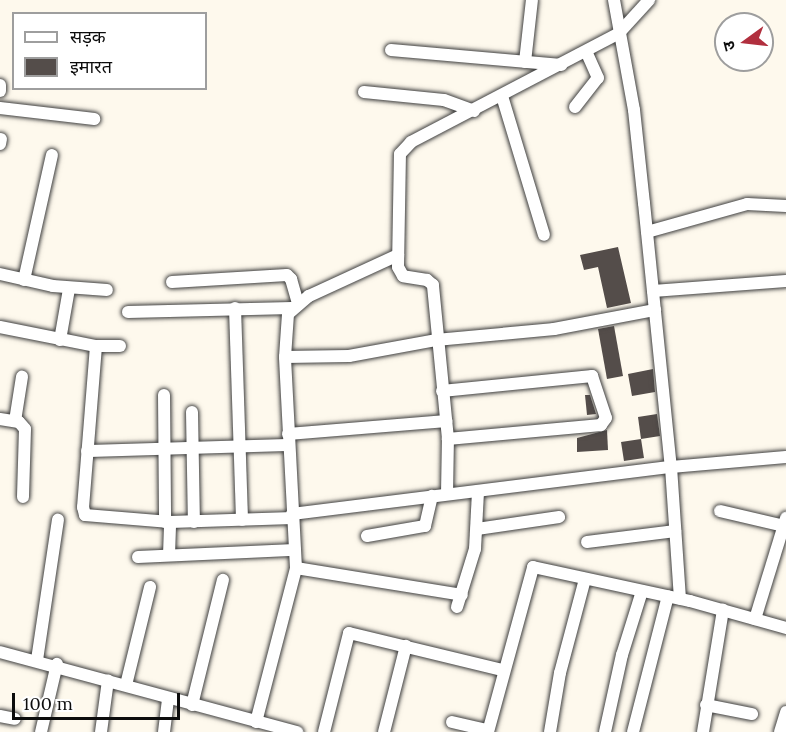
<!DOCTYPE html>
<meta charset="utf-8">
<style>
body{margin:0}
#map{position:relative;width:786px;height:732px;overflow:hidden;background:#fef9ed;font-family:Lora,"Noto Sans Devanagari",serif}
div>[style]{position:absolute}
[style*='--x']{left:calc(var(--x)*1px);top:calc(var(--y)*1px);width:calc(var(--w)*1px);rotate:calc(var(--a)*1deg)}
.building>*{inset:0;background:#544d4a}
.roads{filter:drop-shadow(0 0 2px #3f3f3f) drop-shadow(0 0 2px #3f3f3f)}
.street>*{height:12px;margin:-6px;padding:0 6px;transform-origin:6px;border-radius:6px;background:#fff}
span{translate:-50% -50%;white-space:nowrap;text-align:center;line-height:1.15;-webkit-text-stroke:6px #fff;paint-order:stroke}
.legend{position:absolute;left:12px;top:12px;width:195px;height:78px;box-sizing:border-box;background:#fff;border:2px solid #9e9e9e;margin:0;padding:8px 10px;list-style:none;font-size:18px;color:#0c0c0c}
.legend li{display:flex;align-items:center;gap:12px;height:30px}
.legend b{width:30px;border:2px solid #9e9e9e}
.north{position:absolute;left:714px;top:12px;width:60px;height:60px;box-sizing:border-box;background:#fff;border:2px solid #9e9e9e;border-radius:50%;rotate:255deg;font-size:16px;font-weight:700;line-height:24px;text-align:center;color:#0c0c0c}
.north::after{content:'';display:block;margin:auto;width:21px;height:27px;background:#b12f3e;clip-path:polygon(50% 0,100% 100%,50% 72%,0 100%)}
.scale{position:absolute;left:12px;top:693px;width:168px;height:27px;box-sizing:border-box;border:3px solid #0c0c0c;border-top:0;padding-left:8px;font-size:18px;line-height:21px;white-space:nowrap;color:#0c0c0c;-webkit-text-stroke:4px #fff;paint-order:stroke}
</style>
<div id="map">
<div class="building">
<i style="clip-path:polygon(618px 247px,631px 303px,607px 308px,598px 267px,584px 270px,580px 255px)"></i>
<i style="clip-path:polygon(614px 326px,623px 376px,607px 379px,598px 329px)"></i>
<i style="clip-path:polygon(653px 369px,655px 392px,632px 396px,628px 374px)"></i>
<i style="clip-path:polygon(585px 395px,590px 395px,596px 414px,587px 415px)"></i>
<i style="clip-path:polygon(657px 414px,660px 436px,641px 439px,638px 417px)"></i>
<i style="clip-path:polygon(607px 430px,608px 450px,577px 452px,577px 438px)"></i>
<i style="clip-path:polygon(641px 439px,644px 458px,624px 461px,621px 442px)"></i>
</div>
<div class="roads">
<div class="street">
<i style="--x:614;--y:0;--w:112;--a:79.7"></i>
<i style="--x:634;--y:110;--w:94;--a:83.9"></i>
<i style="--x:644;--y:203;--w:265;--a:84.2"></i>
<i style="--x:671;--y:467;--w:132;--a:86.1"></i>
<i style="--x:391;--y:50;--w:171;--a:5"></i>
<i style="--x:525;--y:62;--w:62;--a:-83.6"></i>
<i style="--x:0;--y:85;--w:6;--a:90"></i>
<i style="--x:364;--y:92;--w:80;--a:5.7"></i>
<i style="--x:444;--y:100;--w:32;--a:20"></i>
<i style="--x:502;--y:96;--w:145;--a:73.2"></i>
<i style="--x:575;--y:107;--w:37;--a:-52"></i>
<i style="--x:598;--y:78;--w:27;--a:-114"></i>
<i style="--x:0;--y:108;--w:95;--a:6.7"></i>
<i style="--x:0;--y:144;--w:5;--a:-79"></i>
<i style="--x:647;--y:232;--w:104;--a:-15.6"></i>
<i style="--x:747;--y:204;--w:39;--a:3"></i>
<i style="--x:0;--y:274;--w:54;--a:12.8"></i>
<i style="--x:53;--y:286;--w:54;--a:4.2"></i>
<i style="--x:24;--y:280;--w:128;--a:-77.4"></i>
<i style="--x:172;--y:282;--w:115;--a:-3.5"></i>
<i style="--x:287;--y:275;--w:6;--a:45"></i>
<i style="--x:291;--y:279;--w:25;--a:74"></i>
<i style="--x:653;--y:291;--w:133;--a:-4.3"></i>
<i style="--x:235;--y:308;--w:212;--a:88.1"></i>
<i style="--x:128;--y:312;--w:164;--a:-1.4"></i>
<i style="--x:0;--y:327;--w:98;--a:11.2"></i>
<i style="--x:96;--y:346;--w:24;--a:0"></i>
<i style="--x:60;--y:340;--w:52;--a:-80"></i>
<i style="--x:96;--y:346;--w:162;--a:94.6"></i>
<i style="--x:83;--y:507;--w:8;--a:76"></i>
<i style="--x:85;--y:515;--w:85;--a:4.7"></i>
<i style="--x:170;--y:522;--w:123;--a:-1.9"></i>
<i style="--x:285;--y:357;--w:64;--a:-0.9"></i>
<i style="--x:349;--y:356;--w:88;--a:-10.4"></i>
<i style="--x:436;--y:340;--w:119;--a:-5.3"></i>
<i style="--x:554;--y:329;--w:103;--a:-10.7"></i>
<i style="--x:442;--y:391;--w:151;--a:-5.7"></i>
<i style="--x:592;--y:376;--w:44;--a:71.6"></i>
<i style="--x:606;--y:418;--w:9;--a:126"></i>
<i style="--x:601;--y:425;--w:154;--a:174.8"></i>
<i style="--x:164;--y:395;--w:127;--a:89.5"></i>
<i style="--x:192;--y:412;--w:110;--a:89"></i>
<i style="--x:0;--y:419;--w:19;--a:9"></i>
<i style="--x:19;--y:422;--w:9;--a:49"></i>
<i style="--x:25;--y:429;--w:68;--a:91.7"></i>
<i style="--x:15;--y:421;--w:45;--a:-81"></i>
<i style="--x:288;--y:434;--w:159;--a:-4.7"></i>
<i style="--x:87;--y:451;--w:202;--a:-1.7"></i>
<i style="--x:447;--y:494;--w:55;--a:-89"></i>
<i style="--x:448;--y:439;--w:155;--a:-95.6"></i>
<i style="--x:433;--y:285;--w:8;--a:-140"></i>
<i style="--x:427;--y:280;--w:24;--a:-171"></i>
<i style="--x:403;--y:276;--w:10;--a:-119"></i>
<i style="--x:398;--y:267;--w:113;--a:-89"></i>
<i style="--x:400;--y:154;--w:16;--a:-47"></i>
<i style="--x:411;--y:142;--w:233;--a:-27.6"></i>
<i style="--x:618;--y:34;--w:46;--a:-47.6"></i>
<i style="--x:720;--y:511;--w:66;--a:13.2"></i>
<i style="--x:292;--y:514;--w:382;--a:-7.1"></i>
<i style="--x:671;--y:467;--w:115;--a:-5"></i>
<i style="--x:477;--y:529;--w:83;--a:-8.3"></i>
<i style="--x:367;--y:536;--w:59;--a:-9.8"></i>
<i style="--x:425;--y:526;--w:31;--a:-77"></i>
<i style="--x:587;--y:542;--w:89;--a:-7.1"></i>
<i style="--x:169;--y:555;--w:33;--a:-88"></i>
<i style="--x:138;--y:557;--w:157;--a:-2.6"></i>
<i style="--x:296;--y:568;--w:168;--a:9.2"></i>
<i style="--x:457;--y:607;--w:61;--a:-72.8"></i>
<i style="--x:475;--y:549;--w:58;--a:-87"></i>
<i style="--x:755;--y:619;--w:106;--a:-72.9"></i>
<i style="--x:0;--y:652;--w:308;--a:15.1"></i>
<i style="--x:37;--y:660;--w:142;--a:-81.5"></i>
<i style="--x:126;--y:685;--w:101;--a:-76.2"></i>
<i style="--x:192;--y:705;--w:129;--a:-76.1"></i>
<i style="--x:706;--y:705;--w:47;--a:11.1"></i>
<i style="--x:0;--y:716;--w:15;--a:11"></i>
<i style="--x:256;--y:722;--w:159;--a:-75.4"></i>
<i style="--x:296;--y:568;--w:211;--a:-93"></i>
<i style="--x:285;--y:357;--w:43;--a:-86"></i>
<i style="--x:288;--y:314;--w:28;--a:-41"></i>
<i style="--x:309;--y:296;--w:98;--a:-24.7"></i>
<i style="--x:452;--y:722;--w:37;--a:13"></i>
<i style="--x:41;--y:732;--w:70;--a:-76.8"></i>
<i style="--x:101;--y:732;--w:52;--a:-82.3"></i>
<i style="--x:164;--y:732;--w:33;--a:-83"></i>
<i style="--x:324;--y:732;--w:102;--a:-75.8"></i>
<i style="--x:349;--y:633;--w:157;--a:13.6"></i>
<i style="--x:384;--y:732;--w:89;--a:-75.7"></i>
<i style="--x:488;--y:732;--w:171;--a:-74.7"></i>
<i style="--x:533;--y:567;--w:161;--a:12.2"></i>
<i style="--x:690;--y:601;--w:100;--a:15.7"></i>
<i style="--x:550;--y:732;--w:60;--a:-80.4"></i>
<i style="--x:560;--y:673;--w:97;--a:-75.1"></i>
<i style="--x:605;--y:732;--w:79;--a:-77.6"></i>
<i style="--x:622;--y:655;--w:67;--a:-72.6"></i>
<i style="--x:633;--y:732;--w:140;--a:-75.6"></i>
<i style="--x:703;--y:732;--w:124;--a:-80.7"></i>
<i style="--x:780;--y:732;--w:21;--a:-73"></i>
</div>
</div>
<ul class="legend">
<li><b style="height:8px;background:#fff"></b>सड़क</li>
<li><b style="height:16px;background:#544d4a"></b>इमारत</li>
</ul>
<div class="north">उ</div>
<div class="scale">100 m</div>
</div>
